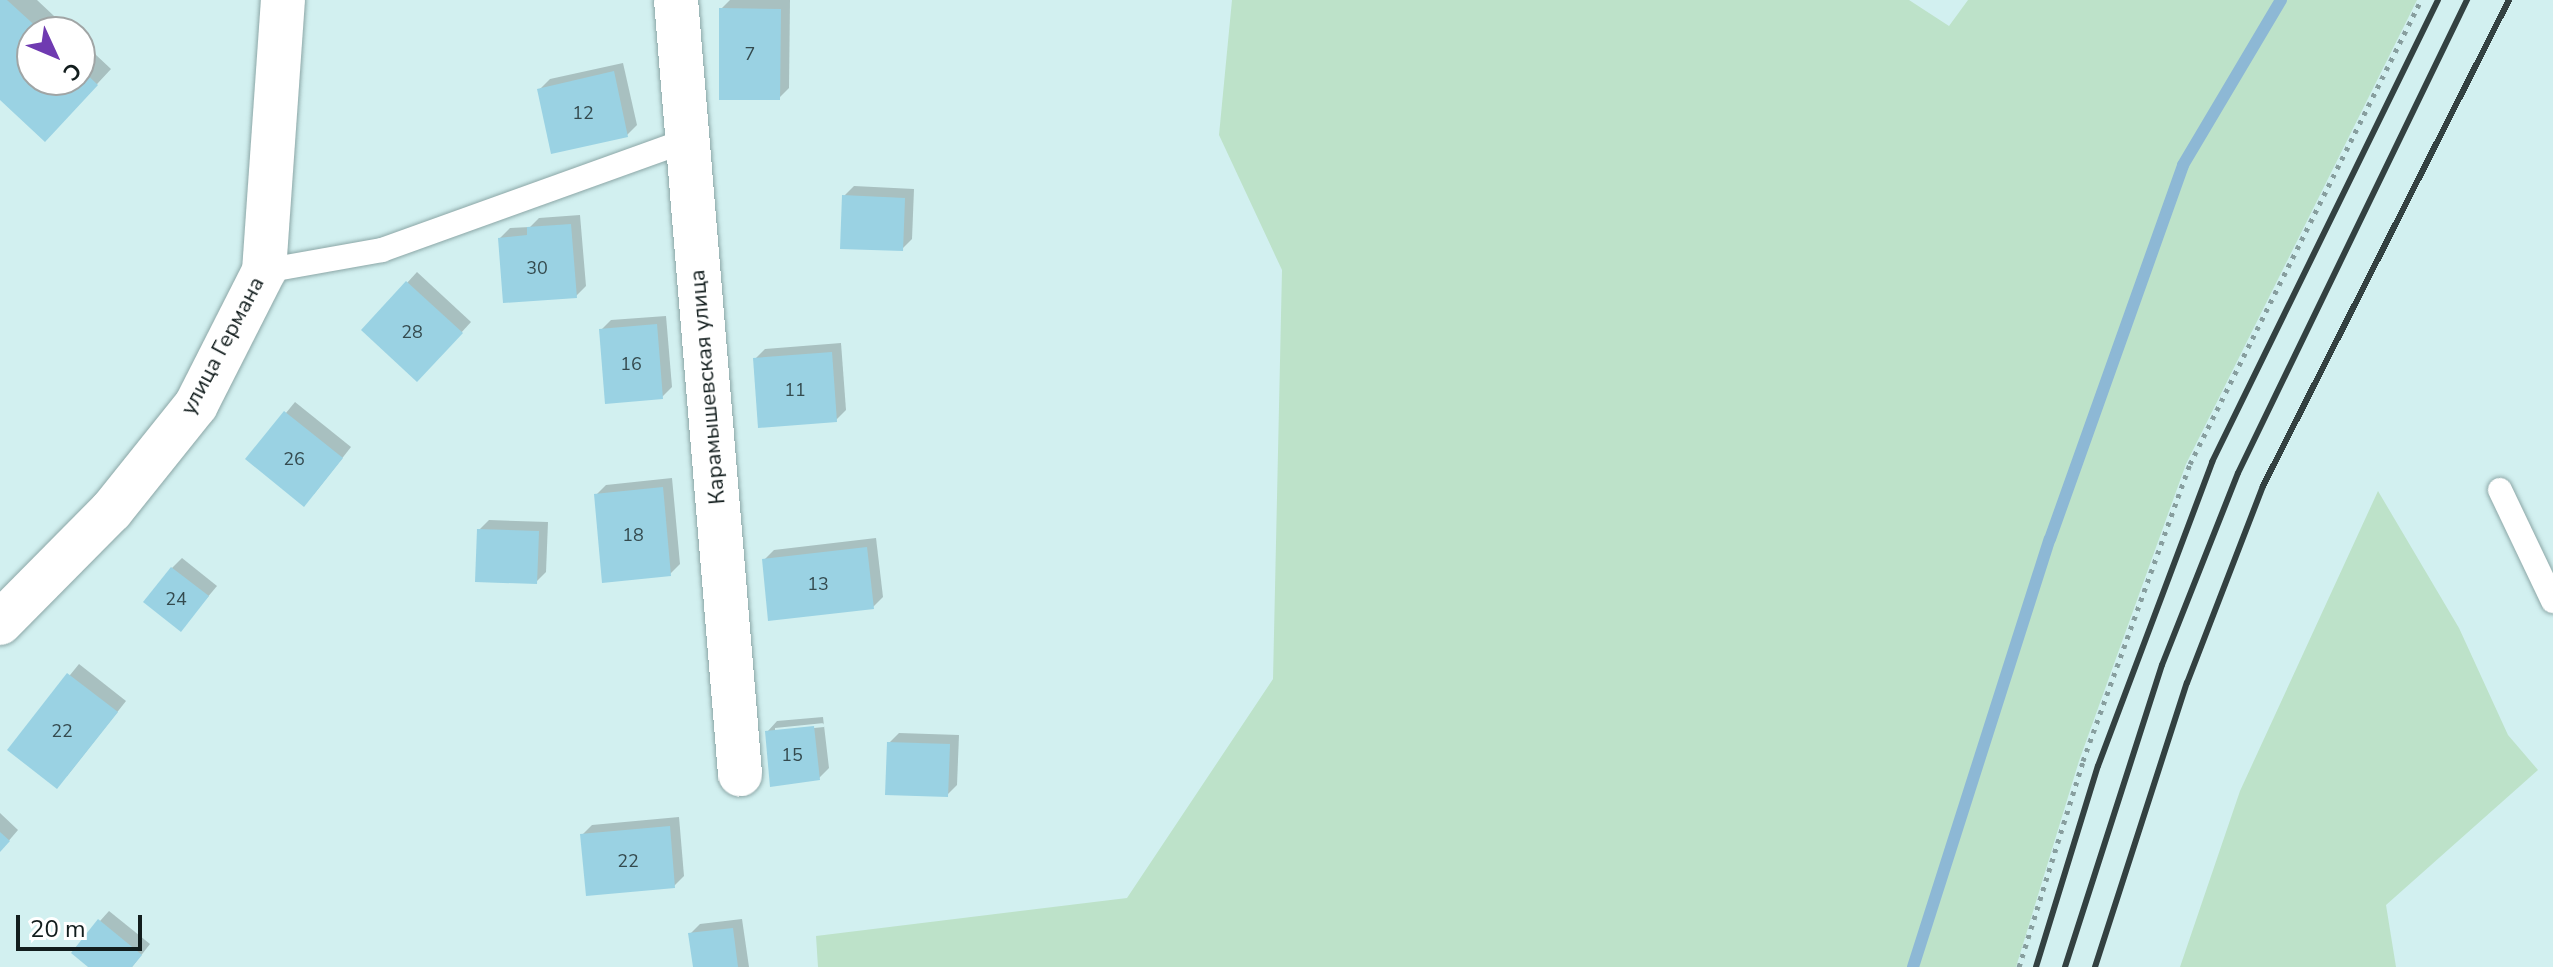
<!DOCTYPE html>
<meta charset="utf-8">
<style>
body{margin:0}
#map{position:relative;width:2553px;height:967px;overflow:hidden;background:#d2f0f0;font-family:"Nunito Sans",sans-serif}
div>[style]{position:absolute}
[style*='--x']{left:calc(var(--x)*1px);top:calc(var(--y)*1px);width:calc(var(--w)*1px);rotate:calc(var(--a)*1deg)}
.green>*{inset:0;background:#bde2c9}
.shadow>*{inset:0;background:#0003}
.stream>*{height:12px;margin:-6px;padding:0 6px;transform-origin:6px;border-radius:6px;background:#8db8d5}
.building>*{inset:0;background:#9ad2e3}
.path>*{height:5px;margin-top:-2.5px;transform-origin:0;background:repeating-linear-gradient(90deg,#879e9e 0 4px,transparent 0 10px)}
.roads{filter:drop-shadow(0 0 2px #8ba6a6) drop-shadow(0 0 2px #8ba6a6)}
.service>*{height:24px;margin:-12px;padding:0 12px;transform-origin:12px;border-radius:12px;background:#fff}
.minor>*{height:44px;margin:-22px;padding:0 22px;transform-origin:22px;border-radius:22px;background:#fff}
.tertiary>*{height:44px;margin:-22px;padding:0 22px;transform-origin:22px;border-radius:22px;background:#fff}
.rail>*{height:6px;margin:-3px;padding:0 3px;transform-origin:3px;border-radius:3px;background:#334141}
span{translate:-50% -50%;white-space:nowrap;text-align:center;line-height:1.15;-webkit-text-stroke:6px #fff;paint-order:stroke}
.number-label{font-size:18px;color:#344a4e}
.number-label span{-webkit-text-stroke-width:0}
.street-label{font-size:22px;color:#121d1d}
.north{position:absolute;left:16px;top:16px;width:80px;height:80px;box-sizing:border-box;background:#fff;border:2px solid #a0a5a5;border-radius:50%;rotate:134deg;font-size:22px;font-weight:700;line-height:32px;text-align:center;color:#121d1d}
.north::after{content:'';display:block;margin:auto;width:28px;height:36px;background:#6f3ab1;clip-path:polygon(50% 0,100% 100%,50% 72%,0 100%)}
.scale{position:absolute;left:16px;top:915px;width:126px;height:36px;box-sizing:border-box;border:4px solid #121d1d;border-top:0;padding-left:10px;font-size:24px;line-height:28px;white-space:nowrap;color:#121d1d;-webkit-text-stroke:6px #fff;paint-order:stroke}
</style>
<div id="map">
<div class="green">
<i style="clip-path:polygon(1232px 0,1909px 0,1949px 26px,1968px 0,2417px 0,2186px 464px,2079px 761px,2016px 967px,818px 967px,816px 936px,1127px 898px,1273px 679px,1282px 270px,1219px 135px)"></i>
<i style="clip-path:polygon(2378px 491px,2459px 628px,2508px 735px,2538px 770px,2386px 905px,2396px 967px,2180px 967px,2240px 791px)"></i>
</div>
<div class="shadow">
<i style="clip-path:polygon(0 0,37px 0,71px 32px,32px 32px,32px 80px,80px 80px,80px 40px,111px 69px,59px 125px,0 97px)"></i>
<i style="clip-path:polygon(730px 0,790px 0,789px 88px,779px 98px,721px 9px)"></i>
<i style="clip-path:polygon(623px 63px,637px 125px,627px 135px,540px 89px,550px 79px)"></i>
<i style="clip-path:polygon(854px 186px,914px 189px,912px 239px,902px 249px,844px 196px)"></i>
<i style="clip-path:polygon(580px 215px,586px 286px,576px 296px,500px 238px,510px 228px,530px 227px,539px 218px)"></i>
<i style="clip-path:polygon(417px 272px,471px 322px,427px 370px,364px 330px)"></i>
<i style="clip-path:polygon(666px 316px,672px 387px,662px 397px,601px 330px,611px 320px)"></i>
<i style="clip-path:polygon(841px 343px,846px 410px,836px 420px,755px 359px,765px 349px)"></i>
<i style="clip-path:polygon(295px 402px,351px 447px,314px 494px,248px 459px)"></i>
<i style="clip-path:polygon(672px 478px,680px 564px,670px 574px,596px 495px,606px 485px)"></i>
<i style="clip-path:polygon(489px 520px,548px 522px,546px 572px,536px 582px,479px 530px)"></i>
<i style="clip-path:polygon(876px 538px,883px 597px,873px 607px,764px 560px,774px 550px)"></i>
<i style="clip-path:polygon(182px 558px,217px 586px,181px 629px,172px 568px)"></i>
<i style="clip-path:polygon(79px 664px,126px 701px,67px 776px,10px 749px)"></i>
<i style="clip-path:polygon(evenodd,823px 717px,829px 768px,819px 778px,768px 731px,777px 721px,823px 717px,824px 723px,824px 727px,775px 732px,775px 728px,824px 723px)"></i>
<i style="clip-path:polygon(899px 733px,959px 735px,957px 785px,947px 795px,889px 743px)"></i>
<i style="clip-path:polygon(0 813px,18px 830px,0 851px)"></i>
<i style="clip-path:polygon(679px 817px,684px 876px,674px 886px,582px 835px,592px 825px)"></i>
<i style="clip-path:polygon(109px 911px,150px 944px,132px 967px,91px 967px,100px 921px)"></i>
<i style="clip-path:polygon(742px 919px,749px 967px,695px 967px,690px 934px,700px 924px)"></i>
</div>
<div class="stream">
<i style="--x:1913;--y:967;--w:449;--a:-72.3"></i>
<i style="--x:2050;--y:539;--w:397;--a:-70.4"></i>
<i style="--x:2183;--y:165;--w:192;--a:-59.3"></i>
</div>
<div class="building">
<i style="clip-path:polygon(0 0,7px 0,42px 32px,32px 32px,32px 80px,80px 80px,80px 68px,98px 85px,45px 142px,0 100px)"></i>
<i style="clip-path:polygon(719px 8px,781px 9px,780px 100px,719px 100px)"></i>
<i style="clip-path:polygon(614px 71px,628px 137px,551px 154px,537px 89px)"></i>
<i style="clip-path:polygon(842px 195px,905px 198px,903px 251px,840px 249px)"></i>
<i style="clip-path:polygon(571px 224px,577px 298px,503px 303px,498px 238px,527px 235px,527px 227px)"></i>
<i style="clip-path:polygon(406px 281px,463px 333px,417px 382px,361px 330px)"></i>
<i style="clip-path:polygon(657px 324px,663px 399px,605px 404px,599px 329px)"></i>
<i style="clip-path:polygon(832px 352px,837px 422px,758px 428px,753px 358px)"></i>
<i style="clip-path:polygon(284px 411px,343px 458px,304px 507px,245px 459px)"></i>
<i style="clip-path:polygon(663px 487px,671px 576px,602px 583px,594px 494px)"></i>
<i style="clip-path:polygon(477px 529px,539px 531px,537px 584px,475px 582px)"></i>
<i style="clip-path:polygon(867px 547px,874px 609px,768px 621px,762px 559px)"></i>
<i style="clip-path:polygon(171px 567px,209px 596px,181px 632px,143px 602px)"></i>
<i style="clip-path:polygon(67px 673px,118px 712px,57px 789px,7px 750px)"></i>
<i style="clip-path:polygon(814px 726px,820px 780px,770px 787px,765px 731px)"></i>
<i style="clip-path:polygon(887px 742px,950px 744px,948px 797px,885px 795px)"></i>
<i style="clip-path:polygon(670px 826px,675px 888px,586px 896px,580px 834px)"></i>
<i style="clip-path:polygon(0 832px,10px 841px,0 852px)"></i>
<i style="clip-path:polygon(98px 919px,142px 955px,132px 967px,88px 967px,71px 953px)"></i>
<i style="clip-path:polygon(733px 928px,738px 967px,693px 967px,688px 933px)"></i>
</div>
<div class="path">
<i style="--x:2019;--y:967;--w:216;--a:-72.7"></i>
<i style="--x:2083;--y:761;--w:316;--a:-70.2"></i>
<i style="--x:2190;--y:464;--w:518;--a:-63.53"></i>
</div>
<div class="roads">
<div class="service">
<i style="--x:264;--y:271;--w:120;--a:-10.1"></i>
<i style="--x:382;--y:250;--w:324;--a:-19.8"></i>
<i style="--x:2500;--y:490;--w:123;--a:64.5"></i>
</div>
<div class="minor">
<i style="--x:676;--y:0;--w:777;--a:85.27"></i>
</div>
<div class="tertiary">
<i style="--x:0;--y:623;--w:158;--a:-45.3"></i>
<i style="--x:111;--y:511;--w:136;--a:-51.3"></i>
<i style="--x:196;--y:405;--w:150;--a:-63.1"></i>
<i style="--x:264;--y:271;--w:272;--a:-86"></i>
</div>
</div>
<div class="rail">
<i style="--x:2036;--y:967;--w:210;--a:-72.9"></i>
<i style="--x:2098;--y:766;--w:325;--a:-69.4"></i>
<i style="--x:2212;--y:462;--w:514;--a:-63.93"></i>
<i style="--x:2065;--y:967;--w:317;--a:-72.2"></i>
<i style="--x:2162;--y:665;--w:206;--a:-68.4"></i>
<i style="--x:2238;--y:473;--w:526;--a:-64.17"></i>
<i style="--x:2095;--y:967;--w:299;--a:-72.1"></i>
<i style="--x:2187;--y:683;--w:211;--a:-68.9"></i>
<i style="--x:2263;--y:486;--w:545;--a:-63.15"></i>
</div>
<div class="number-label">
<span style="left:750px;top:54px">7</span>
<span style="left:583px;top:113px">12</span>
<span style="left:537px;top:268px">30</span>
<span style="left:412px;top:332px">28</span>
<span style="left:631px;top:364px">16</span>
<span style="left:795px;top:390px">11</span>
<span style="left:294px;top:459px">26</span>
<span style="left:633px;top:535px">18</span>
<span style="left:818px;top:584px">13</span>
<span style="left:176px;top:599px">24</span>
<span style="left:62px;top:731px">22</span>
<span style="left:792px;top:755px">15</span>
<span style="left:628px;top:861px">22</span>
</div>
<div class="street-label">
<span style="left:223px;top:346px;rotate:-62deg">улица Германа</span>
<span style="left:708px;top:387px;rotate:-95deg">Карамышевская улица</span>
</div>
<div class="north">С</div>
<div class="scale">20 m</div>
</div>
